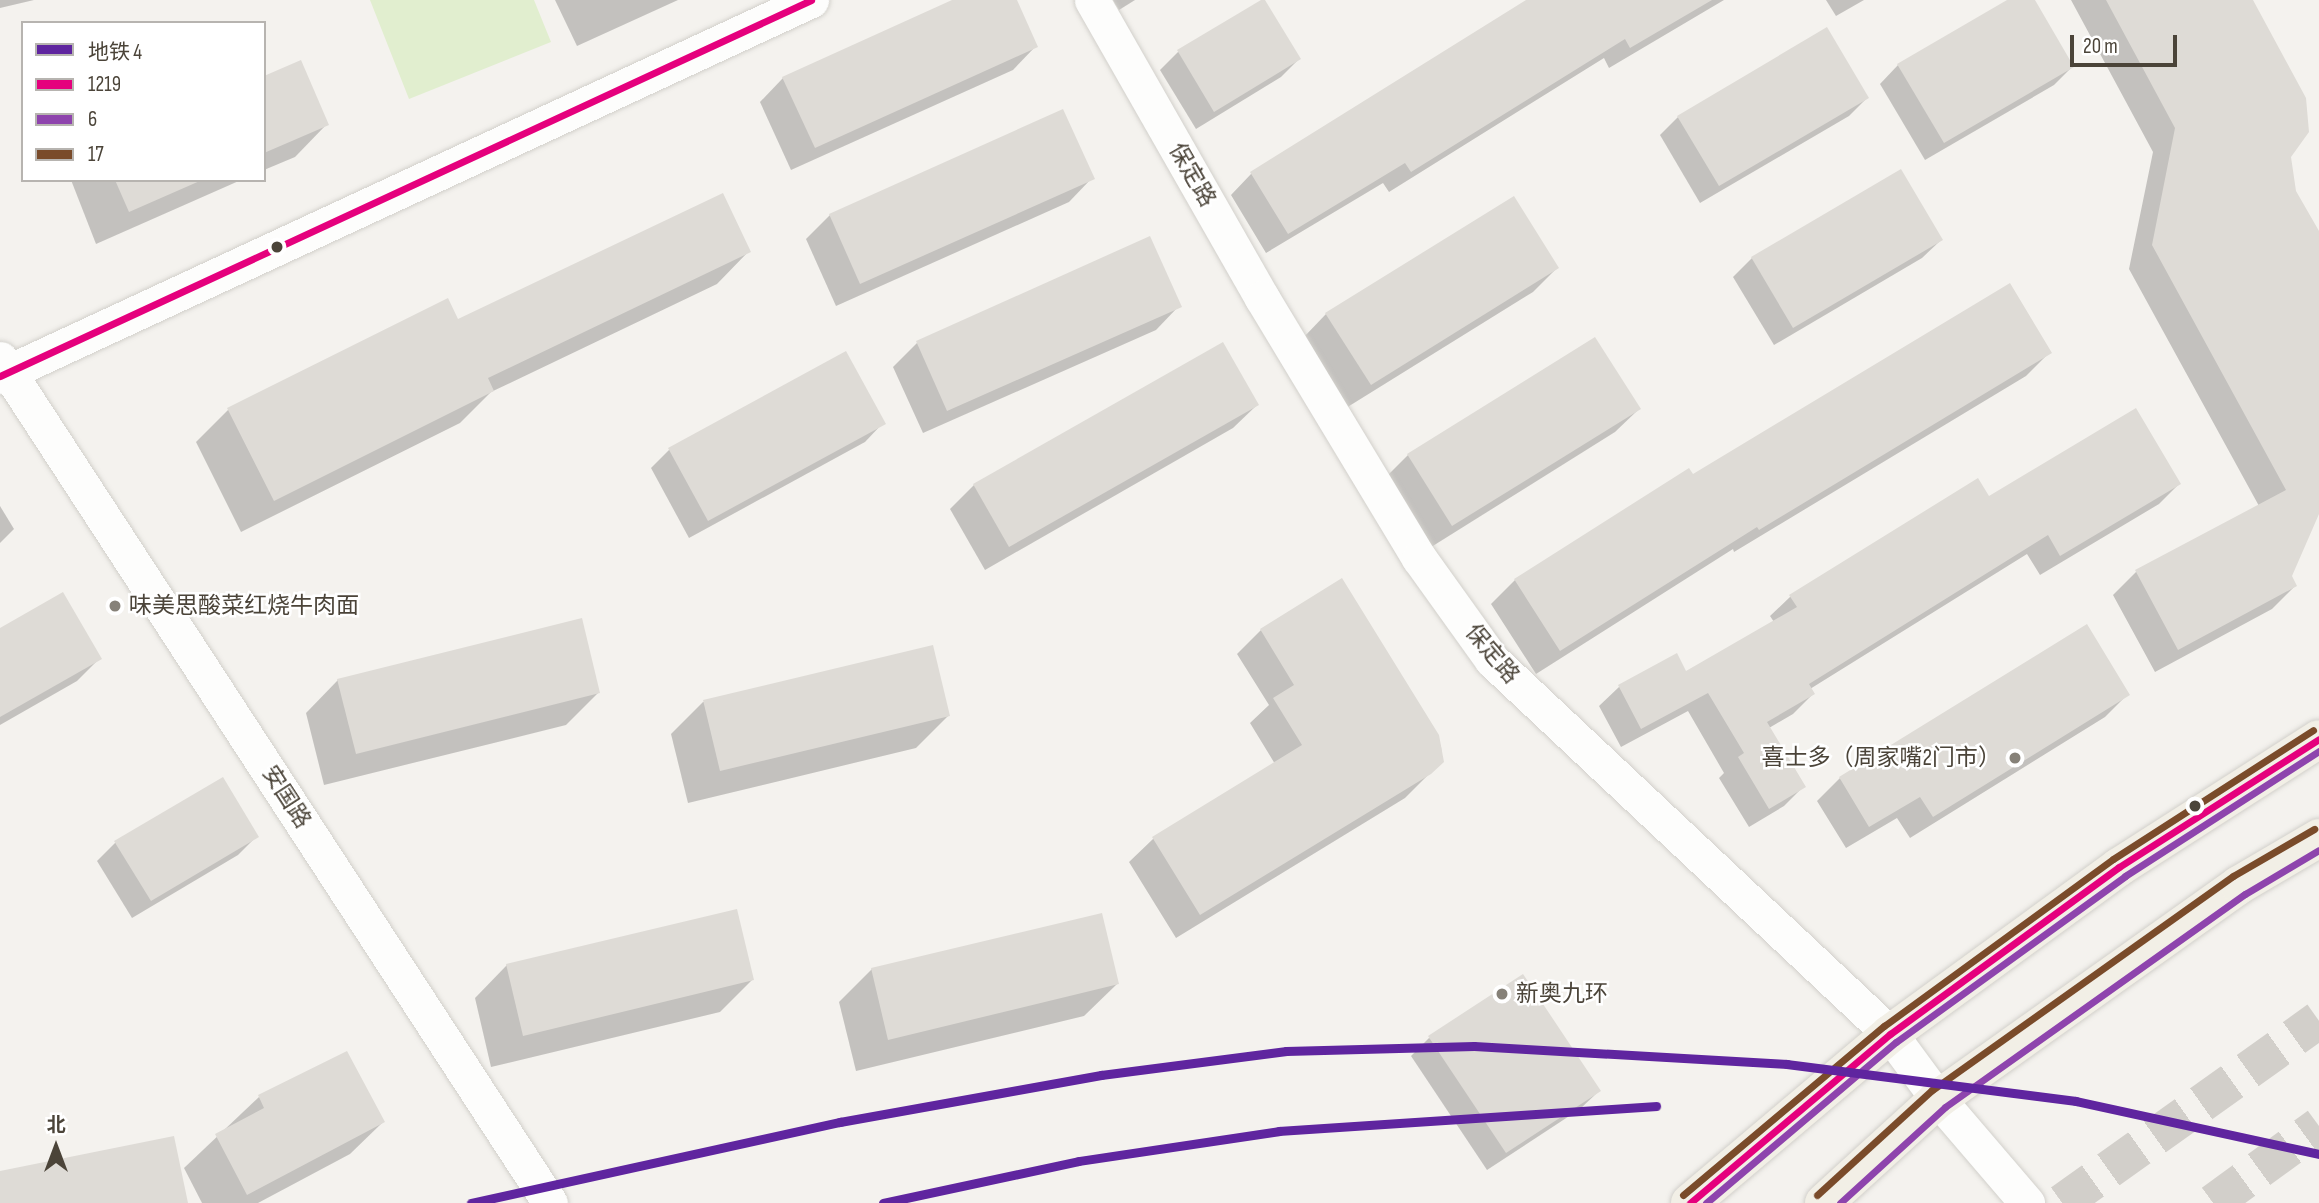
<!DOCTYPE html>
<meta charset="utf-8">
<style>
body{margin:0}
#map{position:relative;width:2319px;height:1203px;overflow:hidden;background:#f4f2ee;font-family:"Sofia Sans Condensed","Noto Sans SC",sans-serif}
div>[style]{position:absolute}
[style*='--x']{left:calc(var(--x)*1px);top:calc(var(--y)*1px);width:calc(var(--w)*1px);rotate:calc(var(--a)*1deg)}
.green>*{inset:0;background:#e1eecf}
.shadow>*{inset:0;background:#0003}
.building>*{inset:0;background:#dedbd6}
.highway-tunnel>*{height:38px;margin-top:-19px;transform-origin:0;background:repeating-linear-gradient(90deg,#d2cfca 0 38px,transparent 0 57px)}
.roads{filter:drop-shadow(0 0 2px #d2d0cb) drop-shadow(0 0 2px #d2d0cb)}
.street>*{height:35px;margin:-17.5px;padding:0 17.5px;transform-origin:17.5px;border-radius:17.5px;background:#fdfdfc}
.primary>*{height:38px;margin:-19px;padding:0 19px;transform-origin:19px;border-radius:19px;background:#f2efe6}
.bus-1>*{height:7px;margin:-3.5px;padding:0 3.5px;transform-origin:3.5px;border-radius:3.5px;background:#e5007d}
.bus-2>*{height:7px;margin:-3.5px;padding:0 3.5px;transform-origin:3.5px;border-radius:3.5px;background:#8e44ad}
.bus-3>*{height:7px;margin:-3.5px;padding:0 3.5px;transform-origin:3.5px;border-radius:3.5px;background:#7a4b2a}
.metro-1>*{height:9px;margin:-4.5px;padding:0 4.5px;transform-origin:4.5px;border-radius:4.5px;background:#5f259f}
.dots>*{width:19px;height:19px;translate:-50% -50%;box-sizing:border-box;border:4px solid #fff;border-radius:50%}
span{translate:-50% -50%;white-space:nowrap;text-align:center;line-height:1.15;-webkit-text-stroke:5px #fff;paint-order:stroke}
.street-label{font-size:23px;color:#4b4439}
.poi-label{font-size:23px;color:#4b4439}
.left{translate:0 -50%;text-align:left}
.right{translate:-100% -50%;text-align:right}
.legend{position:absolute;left:21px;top:21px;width:245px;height:161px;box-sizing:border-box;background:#fff;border:2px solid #b7b4b0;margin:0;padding:9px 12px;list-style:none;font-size:21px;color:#4b4439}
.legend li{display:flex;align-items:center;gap:14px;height:35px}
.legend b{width:35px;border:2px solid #b7b4b0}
.north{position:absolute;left:21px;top:1112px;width:70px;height:70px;-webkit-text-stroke:5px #fff;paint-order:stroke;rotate:0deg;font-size:19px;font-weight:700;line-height:28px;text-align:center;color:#4b4439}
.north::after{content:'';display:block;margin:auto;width:24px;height:32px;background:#4b4439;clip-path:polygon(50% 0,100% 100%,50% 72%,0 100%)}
.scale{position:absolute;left:2070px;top:35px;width:107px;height:32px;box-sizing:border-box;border:4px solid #4b4439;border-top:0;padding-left:9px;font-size:21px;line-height:24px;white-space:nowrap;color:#4b4439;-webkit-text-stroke:5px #fff;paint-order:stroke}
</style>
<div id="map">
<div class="green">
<i style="clip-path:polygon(370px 0,534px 0,551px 42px,409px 99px)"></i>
</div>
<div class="shadow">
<i style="clip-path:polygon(0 0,34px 0,0 8px)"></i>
<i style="clip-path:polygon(555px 0,678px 0,577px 46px)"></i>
<i style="clip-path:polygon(956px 0,1015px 0,1036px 46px,1013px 70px,791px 170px,760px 102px,783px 78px)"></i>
<i style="clip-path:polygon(1113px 0,1135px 0,1119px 10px)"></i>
<i style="clip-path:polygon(1529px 0,1724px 0,1609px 68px,1604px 58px,1389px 192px,1383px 183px,1266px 253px,1231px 195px,1251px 174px)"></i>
<i style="clip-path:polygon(1826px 0,1864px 0,1836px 16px)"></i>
<i style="clip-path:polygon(2011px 0,2033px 0,2072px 67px,2054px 85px,1925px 160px,1880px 84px,1898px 65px)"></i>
<i style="clip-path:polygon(2071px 0,2251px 0,2295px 192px,2319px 234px,2319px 510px,2290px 576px,2295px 586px,2272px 609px,2155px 672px,2113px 595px,2136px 572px,2259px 506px,2129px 269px,2153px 152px)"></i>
<i style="clip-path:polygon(1178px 52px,1299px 59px,1281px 77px,1196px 129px,1160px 70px)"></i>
<i style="clip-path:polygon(264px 78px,327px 124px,295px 157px,264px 170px)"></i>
<i style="clip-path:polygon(1867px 98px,1849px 116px,1700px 203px,1660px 135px,1678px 117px)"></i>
<i style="clip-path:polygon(1900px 171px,1941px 240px,1922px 258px,1774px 345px,1733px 277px,1752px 258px)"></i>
<i style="clip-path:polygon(1092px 178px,1069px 202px,836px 306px,806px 239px,830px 215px)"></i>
<i style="clip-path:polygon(71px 180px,241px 180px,96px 244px)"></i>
<i style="clip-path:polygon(1149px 239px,1179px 306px,1156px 330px,923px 433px,893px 367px,917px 343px)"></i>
<i style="clip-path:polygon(749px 251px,717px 284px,491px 392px,460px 423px,241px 532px,196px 442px,228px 410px,457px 322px)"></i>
<i style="clip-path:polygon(1557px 268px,1533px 292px,1346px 408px,1303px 338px,1326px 314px)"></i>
<i style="clip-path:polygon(2050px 352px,2026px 376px,1734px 552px,1733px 549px,1536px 674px,1491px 604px,1515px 580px,1692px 477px)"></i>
<i style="clip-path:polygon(1257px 405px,1233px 428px,985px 570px,950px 509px,974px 485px)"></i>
<i style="clip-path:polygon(1639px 409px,1615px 432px,1428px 549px,1384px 479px,1408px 455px)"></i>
<i style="clip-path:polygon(883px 423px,865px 442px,689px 538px,651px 468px,669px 450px)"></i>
<i style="clip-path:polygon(2179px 484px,2159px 504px,2040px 575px,2027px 554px,1810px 689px,1813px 694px,1793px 714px,1769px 728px,1804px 786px,1784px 806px,1749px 827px,1719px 778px,1724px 773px,1688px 711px,1621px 747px,1599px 706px,1619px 687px,1676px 656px,1686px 674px,1774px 622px,1770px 616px,1790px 597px,1988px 498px)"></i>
<i style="clip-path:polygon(0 506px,14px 529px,0 543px)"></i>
<i style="clip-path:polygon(1342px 580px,1441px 746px,1442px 761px,1405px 798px,1176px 938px,1129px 862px,1153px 839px,1275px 764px,1250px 723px,1269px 705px,1237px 654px,1261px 630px)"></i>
<i style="clip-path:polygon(2086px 626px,2128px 694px,2105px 717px,1910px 838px,1897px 818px,1846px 848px,1817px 801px,1840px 778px)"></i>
<i style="clip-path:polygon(0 630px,99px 659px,77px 681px,0 725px)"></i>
<i style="clip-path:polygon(338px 680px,598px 693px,566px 725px,324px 785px,306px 713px)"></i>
<i style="clip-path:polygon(703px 702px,948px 716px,916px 748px,688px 803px,671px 734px)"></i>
<i style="clip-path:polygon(257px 836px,238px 855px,132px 918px,97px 861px,115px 843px)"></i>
<i style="clip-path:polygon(507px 965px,752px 980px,720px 1012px,491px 1067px,475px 998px)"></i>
<i style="clip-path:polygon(872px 969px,1117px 984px,1084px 1016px,856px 1071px,839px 1002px)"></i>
<i style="clip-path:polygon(1429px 1038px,1599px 1091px,1580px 1109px,1487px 1170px,1411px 1056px)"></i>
<i style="clip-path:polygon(259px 1097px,383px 1122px,350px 1154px,258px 1203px,202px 1203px,184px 1168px)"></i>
</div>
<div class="building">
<i style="clip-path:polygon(952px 0,1017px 0,1038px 47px,815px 148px,782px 77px)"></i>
<i style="clip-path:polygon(1261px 0,1265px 0,1301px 59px,1214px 112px,1177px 50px)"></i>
<i style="clip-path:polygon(1526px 0,1712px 0,1630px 48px,1625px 39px,1411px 172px,1405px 163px,1288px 234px,1250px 172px)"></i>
<i style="clip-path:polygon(2007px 0,2035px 0,2074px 67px,1944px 143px,1897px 64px)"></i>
<i style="clip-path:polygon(2106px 0,2253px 0,2306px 98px,2309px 132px,2291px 157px,2296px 191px,2319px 231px,2319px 514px,2292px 576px,2297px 586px,2178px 650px,2135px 570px,2286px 490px,2152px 245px,2175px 128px)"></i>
<i style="clip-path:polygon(1827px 27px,1869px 98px,1719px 186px,1677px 116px)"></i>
<i style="clip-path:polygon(301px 60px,329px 125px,264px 153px,264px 76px)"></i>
<i style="clip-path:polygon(1063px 109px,1095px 179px,860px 284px,829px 214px)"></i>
<i style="clip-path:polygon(1901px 169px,1943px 240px,1793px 328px,1751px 257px)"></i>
<i style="clip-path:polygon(115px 180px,202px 180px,129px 212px)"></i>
<i style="clip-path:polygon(723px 193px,751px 252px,488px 378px,494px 391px,274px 501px,227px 408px,448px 298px,458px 319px)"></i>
<i style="clip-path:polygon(1514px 196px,1559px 268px,1371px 385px,1325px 313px)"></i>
<i style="clip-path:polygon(1150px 236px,1182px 307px,947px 411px,916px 341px)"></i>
<i style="clip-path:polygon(2010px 283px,2052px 353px,1759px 530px,1757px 527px,1560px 651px,1514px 579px,1689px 468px,1693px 474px)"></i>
<i style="clip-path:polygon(1595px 337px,1641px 409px,1452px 526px,1407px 454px)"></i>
<i style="clip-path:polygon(1223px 342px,1259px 405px,1009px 547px,973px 484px)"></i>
<i style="clip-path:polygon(846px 351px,886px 424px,708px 521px,668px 448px)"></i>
<i style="clip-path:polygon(2136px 408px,2181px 484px,2060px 556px,2048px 535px,1809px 684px,1815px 694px,1767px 722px,1806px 787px,1769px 809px,1738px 757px,1744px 753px,1708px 693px,1641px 729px,1618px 685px,1677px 653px,1686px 671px,1797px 607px,1789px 595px,1978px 478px,1989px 496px)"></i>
<i style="clip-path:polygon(1342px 578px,1439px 735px,1444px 762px,1431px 774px,1200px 915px,1152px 837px,1302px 745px,1273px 698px,1294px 685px,1260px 629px)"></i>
<i style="clip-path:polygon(63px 592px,102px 659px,0 717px,0 628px)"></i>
<i style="clip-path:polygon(582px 618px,600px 693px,356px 754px,337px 679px)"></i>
<i style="clip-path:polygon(2087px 624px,2130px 695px,1933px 817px,1920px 797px,1869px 827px,1839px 777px)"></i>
<i style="clip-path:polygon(933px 645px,950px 716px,720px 771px,703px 700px)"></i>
<i style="clip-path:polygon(223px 777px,259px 837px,151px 901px,114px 841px)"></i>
<i style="clip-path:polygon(737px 909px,754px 980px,523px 1036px,506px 964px)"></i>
<i style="clip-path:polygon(1102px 913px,1119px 984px,888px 1040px,871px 968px)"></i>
<i style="clip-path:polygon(1523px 974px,1601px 1091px,1506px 1153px,1428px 1036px)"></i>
<i style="clip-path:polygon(347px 1051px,385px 1122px,247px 1195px,215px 1134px,264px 1108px,258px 1095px)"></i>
<i style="clip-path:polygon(174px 1136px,188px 1203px,0 1203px,0 1171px)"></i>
</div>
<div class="highway-tunnel">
<i style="--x:2062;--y:1203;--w:315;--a:-35.5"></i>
<i style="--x:2213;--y:1203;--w:131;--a:-36"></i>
</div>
<div class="roads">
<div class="street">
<i style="--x:1092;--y:0;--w:343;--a:60.3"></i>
<i style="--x:1262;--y:298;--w:304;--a:58.9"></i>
<i style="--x:1419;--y:558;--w:125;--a:54.4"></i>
<i style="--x:1492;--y:660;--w:546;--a:43.22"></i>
<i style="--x:1890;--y:1034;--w:81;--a:53.6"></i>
<i style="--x:1938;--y:1099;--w:137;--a:49.4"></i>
<i style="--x:0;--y:359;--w:1007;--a:56.91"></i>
<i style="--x:0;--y:376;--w:894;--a:-24.87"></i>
</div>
<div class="primary">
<i style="--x:1690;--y:1203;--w:262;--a:-40.2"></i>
<i style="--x:1890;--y:1034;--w:283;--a:-36.1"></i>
<i style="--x:2119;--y:867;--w:237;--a:-32.6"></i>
<i style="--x:1824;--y:1203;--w:154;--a:-42.4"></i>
<i style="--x:1938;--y:1099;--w:369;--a:-35.4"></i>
<i style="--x:2239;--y:885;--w:93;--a:-30.4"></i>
</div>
</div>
<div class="bus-1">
<i style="--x:0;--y:376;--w:894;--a:-24.87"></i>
<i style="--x:1690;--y:1203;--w:262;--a:-40.2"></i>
<i style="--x:1890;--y:1034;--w:283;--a:-36.1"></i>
<i style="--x:2119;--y:867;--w:237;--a:-32.6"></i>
</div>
<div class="bus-2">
<i style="--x:1706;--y:1203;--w:249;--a:-40.3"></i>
<i style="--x:1896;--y:1042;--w:283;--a:-35.9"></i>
<i style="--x:2125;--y:876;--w:231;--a:-32.8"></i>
<i style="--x:1840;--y:1203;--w:142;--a:-42.4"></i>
<i style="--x:1945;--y:1107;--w:368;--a:-35.4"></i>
<i style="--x:2245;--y:894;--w:86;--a:-30.7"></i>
</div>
<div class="bus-3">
<i style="--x:1683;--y:1195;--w:263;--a:-40.1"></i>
<i style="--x:1884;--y:1026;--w:283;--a:-36.1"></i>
<i style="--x:2113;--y:859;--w:238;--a:-32.8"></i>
<i style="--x:1817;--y:1195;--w:156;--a:-42.4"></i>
<i style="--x:1932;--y:1090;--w:369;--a:-35.4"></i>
<i style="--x:2233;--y:876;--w:94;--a:-30.1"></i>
</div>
<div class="metro-1">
<i style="--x:471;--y:1203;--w:378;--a:-12.4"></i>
<i style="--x:840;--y:1122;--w:265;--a:-10.2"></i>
<i style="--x:1101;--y:1075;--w:187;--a:-7.4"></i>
<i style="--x:1286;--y:1051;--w:188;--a:-1.5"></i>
<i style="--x:1474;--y:1046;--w:314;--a:3.3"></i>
<i style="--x:1787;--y:1064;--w:291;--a:7.3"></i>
<i style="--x:2076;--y:1101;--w:249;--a:12.3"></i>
<i style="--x:883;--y:1203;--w:200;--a:-12.1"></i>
<i style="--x:1079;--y:1161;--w:202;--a:-8.5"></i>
<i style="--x:1279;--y:1131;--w:378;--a:-3.8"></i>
</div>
<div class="dots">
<i style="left:277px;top:247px;background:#4b4439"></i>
<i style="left:115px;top:606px;background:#868178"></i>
<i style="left:2015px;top:758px;background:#868178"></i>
<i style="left:2195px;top:806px;background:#4b4439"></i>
<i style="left:1502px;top:994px;background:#868178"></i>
</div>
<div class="street-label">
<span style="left:1192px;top:175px;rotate:60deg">保定路</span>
<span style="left:1492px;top:654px;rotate:50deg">保定路</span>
<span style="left:286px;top:797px;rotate:57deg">安国路</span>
</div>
<div class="poi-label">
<span class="left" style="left:129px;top:606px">味美思酸菜红烧牛肉面</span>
<span class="right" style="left:2001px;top:758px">喜士多（周家嘴2门市）</span>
<span class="left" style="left:1516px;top:994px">新奥九环</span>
</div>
<ul class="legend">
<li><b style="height:9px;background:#5f259f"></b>地铁 4</li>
<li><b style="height:9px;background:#e5007d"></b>1219</li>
<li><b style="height:9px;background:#8e44ad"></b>6</li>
<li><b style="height:9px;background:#7a4b2a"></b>17</li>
</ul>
<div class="north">北</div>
<div class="scale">20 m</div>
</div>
